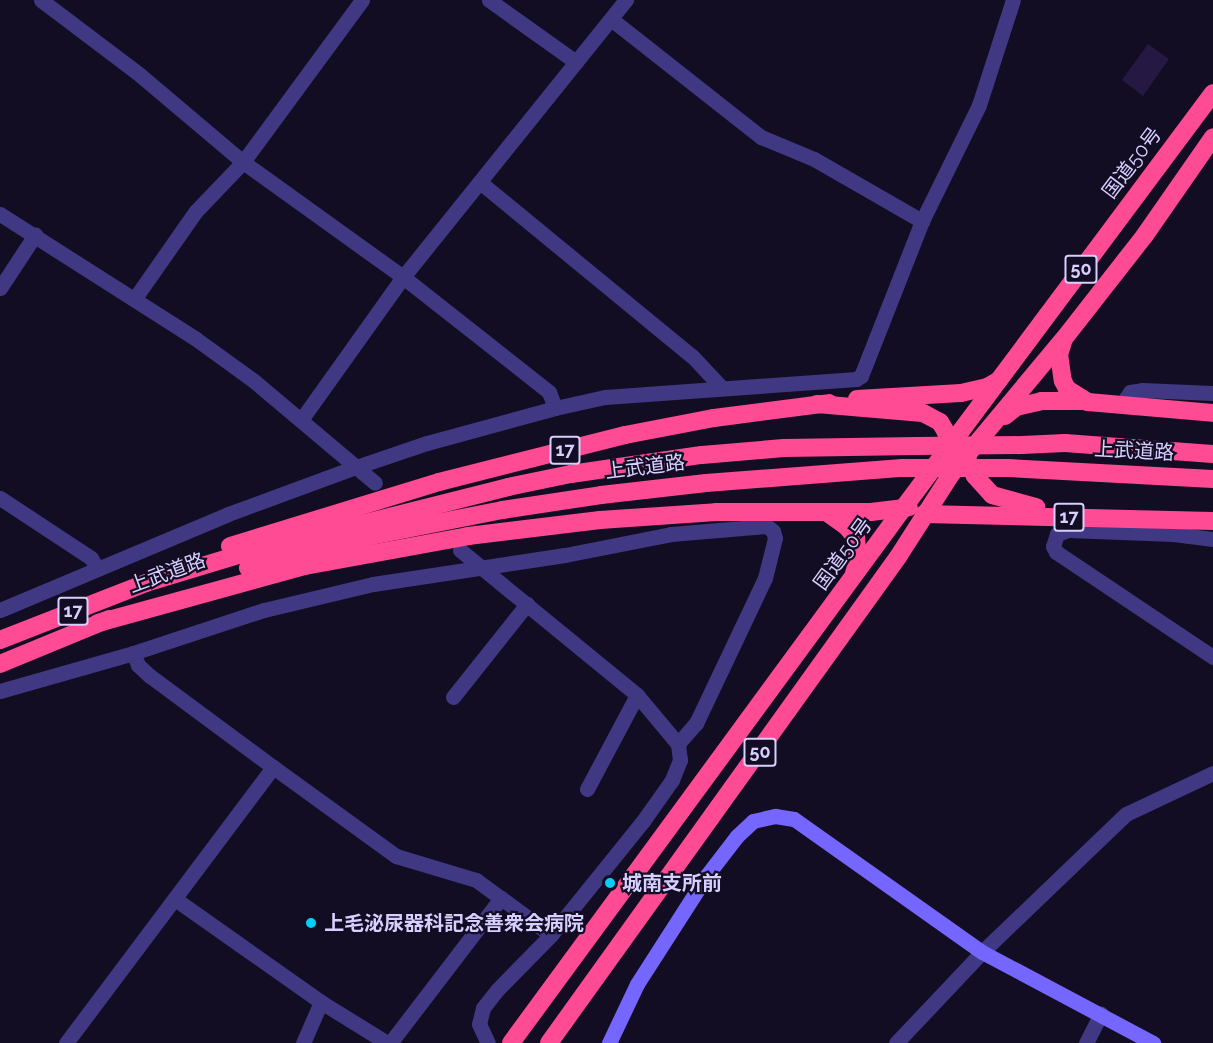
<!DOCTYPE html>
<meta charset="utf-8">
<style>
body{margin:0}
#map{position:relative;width:1213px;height:1043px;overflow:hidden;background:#120d22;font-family:Raleway,"Noto Sans JP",sans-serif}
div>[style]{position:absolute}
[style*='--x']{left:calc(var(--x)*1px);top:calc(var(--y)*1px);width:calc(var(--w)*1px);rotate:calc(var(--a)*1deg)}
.building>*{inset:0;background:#251943}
.street>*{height:15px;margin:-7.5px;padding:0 7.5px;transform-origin:7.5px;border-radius:7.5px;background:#403882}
.secondary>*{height:15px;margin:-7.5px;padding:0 7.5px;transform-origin:7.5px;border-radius:7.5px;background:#7466ff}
.highway>*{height:18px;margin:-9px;padding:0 9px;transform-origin:9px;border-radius:9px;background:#ff4a94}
.highway-bridge>*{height:18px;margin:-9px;padding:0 9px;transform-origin:9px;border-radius:9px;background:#ff4a94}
.dots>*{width:16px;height:16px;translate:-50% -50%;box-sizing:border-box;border:3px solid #120d22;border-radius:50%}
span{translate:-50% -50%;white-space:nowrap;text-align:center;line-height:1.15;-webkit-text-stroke:4.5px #120d22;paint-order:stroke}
.shield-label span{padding:2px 4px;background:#120d22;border:2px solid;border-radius:4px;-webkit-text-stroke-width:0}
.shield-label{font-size:18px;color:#d7cfff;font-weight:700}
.street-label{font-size:20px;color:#d7cfff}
.poi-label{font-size:20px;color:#d7cfff;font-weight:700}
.left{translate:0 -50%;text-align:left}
</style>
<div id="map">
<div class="building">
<i style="clip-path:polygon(1148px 44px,1169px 59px,1143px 96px,1122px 80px)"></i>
</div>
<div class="street">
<i style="--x:41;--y:0;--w:124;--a:37.1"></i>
<i style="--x:140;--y:75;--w:135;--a:40.2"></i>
<i style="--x:243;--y:162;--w:197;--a:35.7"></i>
<i style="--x:403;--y:277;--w:186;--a:38.2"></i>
<i style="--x:549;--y:392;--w:17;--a:69"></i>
<i style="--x:489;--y:0;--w:107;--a:35.5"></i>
<i style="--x:611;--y:19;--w:191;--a:38.2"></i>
<i style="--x:761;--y:137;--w:57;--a:22.5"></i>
<i style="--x:814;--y:159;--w:125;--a:29.9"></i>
<i style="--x:481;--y:183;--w:274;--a:39.4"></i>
<i style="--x:693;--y:357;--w:42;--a:46.9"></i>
<i style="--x:0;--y:214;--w:232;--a:32.5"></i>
<i style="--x:196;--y:339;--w:72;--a:35.9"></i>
<i style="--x:254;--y:381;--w:158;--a:40.1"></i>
<i style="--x:0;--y:288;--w:64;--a:-56.6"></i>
<i style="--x:135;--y:298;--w:106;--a:-55"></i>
<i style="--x:196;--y:211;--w:68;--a:-46.2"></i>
<i style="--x:243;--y:162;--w:201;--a:-53.7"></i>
<i style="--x:1127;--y:404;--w:6;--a:-99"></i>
<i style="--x:1126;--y:398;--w:7;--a:-56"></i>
<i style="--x:1130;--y:392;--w:12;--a:-9"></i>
<i style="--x:1142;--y:390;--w:71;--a:2.4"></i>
<i style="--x:301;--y:420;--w:176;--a:-54.5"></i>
<i style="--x:403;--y:277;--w:356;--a:-51.2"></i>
<i style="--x:0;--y:498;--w:109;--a:33.4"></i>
<i style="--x:91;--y:558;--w:12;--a:59"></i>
<i style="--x:1213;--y:539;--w:40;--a:-172.9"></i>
<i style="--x:1173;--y:534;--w:105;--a:-177.8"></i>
<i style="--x:1068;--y:530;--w:12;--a:160"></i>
<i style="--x:1057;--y:534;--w:13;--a:108"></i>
<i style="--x:1053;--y:546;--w:7;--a:63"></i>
<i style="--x:1056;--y:552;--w:189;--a:33.8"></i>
<i style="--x:460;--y:550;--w:229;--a:39.3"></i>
<i style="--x:637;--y:695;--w:64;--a:50.1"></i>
<i style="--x:678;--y:744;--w:16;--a:83"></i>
<i style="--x:680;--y:760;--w:22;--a:112"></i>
<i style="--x:672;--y:780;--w:50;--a:125.3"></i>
<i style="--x:643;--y:821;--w:146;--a:128.9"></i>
<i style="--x:551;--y:935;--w:77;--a:134.5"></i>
<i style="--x:497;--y:990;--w:23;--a:128"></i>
<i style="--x:483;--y:1008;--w:16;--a:104"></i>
<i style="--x:479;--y:1024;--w:21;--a:65"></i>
<i style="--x:0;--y:610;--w:247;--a:-22.8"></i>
<i style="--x:228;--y:514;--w:136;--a:-20.2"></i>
<i style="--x:356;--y:467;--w:75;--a:-18.7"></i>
<i style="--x:427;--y:443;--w:133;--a:-15.3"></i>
<i style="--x:555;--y:408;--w:51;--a:-12.4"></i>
<i style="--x:605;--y:397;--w:252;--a:-4.1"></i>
<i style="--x:856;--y:379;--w:6;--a:-31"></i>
<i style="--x:861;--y:376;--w:167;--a:-68.5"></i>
<i style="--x:922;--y:221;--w:129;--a:-63.8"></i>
<i style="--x:979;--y:105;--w:110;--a:-72.1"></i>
<i style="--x:133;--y:653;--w:13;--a:67"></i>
<i style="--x:138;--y:665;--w:16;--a:43"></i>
<i style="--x:150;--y:676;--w:153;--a:36.5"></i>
<i style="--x:0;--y:691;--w:138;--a:-15.9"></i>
<i style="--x:133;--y:653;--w:138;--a:-18.2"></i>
<i style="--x:264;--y:610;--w:112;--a:-13.4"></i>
<i style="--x:373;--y:584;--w:194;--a:-8.6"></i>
<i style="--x:565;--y:555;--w:108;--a:-11.2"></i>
<i style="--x:671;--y:534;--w:96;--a:-4.8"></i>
<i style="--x:767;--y:526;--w:8;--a:40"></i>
<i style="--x:773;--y:531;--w:7;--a:74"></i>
<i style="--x:775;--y:538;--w:41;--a:104"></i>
<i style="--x:765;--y:578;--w:161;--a:115.4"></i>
<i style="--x:696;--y:723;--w:28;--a:131"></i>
<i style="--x:453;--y:697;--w:119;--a:-51.5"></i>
<i style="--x:587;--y:789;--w:106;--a:-62"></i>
<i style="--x:501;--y:898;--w:62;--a:36.5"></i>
<i style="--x:175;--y:899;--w:179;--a:35.2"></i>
<i style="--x:321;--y:1002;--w:78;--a:31.8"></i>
<i style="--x:66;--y:1043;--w:345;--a:-53.1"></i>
<i style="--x:273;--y:767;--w:152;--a:35.9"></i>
<i style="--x:396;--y:856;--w:84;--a:16.7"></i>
<i style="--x:476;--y:880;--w:31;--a:36"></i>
<i style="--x:501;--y:898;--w:183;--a:127.4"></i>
<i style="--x:303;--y:1043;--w:45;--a:-66.3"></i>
<i style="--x:896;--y:1043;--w:125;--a:-46.6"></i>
<i style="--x:982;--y:952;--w:199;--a:-43.8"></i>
<i style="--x:1126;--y:814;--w:96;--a:-25.2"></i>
<i style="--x:1086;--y:1043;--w:33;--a:-63"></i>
</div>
<div class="secondary">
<i style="--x:609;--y:1043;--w:65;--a:-64.6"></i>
<i style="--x:637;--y:984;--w:130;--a:-57.3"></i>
<i style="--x:707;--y:875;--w:49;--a:-52.4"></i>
<i style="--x:737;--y:836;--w:22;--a:-43"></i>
<i style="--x:753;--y:821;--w:23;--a:-13"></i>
<i style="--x:775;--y:816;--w:19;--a:9"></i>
<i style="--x:794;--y:819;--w:230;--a:35.3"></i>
<i style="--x:982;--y:952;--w:194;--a:28"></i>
</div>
<div class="highway">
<i style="--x:1063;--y:342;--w:13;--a:108"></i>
<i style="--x:1059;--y:354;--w:27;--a:82"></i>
<i style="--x:1063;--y:381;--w:9;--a:63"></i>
<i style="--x:1067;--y:389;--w:25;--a:32"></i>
<i style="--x:1088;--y:402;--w:125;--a:5"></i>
<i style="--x:857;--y:399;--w:104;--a:-3.3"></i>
<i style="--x:961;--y:393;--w:27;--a:-13"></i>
<i style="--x:987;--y:387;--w:13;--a:-29"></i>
<i style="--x:817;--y:404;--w:106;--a:4.9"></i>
<i style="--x:923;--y:413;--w:19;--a:28"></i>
<i style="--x:940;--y:422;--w:12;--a:59"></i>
<i style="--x:946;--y:432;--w:21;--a:76"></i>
<i style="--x:1005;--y:416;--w:14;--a:-39"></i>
<i style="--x:1016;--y:407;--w:26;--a:-13"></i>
<i style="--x:1041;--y:401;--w:44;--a:0"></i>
<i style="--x:1022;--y:445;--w:43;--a:-2.7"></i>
<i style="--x:1065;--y:443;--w:148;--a:4.3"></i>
<i style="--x:965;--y:454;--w:24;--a:66"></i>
<i style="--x:975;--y:476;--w:25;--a:48"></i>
<i style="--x:992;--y:495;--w:46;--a:15.3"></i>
<i style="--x:1008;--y:468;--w:205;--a:3.1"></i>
<i style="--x:826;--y:512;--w:24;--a:35"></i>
<i style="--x:846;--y:526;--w:16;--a:50"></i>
<i style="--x:856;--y:538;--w:23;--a:85"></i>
<i style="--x:858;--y:561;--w:13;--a:108"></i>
<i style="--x:924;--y:514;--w:289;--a:1.4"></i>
<i style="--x:230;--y:546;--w:219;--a:-17"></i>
<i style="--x:439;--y:482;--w:192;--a:-14.2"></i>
<i style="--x:625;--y:435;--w:91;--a:-10.8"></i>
<i style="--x:714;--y:418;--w:116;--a:-7.4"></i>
<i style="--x:248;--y:568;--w:127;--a:-14.6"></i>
<i style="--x:371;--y:536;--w:134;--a:-11.2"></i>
<i style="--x:502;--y:510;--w:100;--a:-8.6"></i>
<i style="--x:601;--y:495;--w:106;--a:-6.5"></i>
<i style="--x:706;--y:483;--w:197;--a:-4.4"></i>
<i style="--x:98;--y:623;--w:215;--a:-15.4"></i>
<i style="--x:305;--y:566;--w:166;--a:-10.4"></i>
<i style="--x:468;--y:536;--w:133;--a:-6.9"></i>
<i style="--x:600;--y:520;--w:116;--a:-3.9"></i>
<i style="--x:716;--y:512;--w:155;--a:0"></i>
<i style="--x:871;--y:512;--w:38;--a:-7"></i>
<i style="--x:0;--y:640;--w:157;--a:-21.3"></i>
<i style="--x:146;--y:583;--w:96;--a:-16.9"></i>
<i style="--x:238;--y:555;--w:278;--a:-14.1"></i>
<i style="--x:508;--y:487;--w:64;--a:-11.7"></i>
<i style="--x:571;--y:474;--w:132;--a:-8.3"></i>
<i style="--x:702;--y:455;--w:82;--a:-4.9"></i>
<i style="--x:784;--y:448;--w:132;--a:-0.9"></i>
<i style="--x:0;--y:664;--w:118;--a:-22.4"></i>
<i style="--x:511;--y:1043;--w:661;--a:-53.74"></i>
<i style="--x:902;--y:510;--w:520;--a:-53.28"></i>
<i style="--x:549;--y:1043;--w:598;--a:-54.32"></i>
<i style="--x:898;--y:557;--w:100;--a:-57.3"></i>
<i style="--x:952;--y:473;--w:173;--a:-50.2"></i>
<i style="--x:1063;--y:340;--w:133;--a:-52"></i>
<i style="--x:1145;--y:235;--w:119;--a:-55.2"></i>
</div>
<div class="highway-bridge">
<i style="--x:916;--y:446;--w:106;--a:-0.5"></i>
<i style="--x:902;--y:468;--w:106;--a:0"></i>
</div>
<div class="dots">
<i style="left:610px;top:883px;background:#00d0fa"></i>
<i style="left:311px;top:923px;background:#00d0fa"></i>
</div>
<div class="shield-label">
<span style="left:1081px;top:269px">50</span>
<span style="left:565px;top:450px">17</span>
<span style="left:1069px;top:517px">17</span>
<span style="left:73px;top:611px">17</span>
<span style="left:760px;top:752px">50</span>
</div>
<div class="street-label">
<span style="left:1132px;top:163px;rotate:-53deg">国道50号</span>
<span style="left:1134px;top:451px;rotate:3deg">上武道路</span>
<span style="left:645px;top:467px;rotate:-7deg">上武道路</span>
<span style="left:843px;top:554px;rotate:-54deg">国道50号</span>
<span style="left:167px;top:573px;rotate:-20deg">上武道路</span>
</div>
<div class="poi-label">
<span class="left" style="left:622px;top:883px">城南支所前</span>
<span class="left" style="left:324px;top:923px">上毛泌尿器科記念善衆会病院</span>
</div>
</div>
